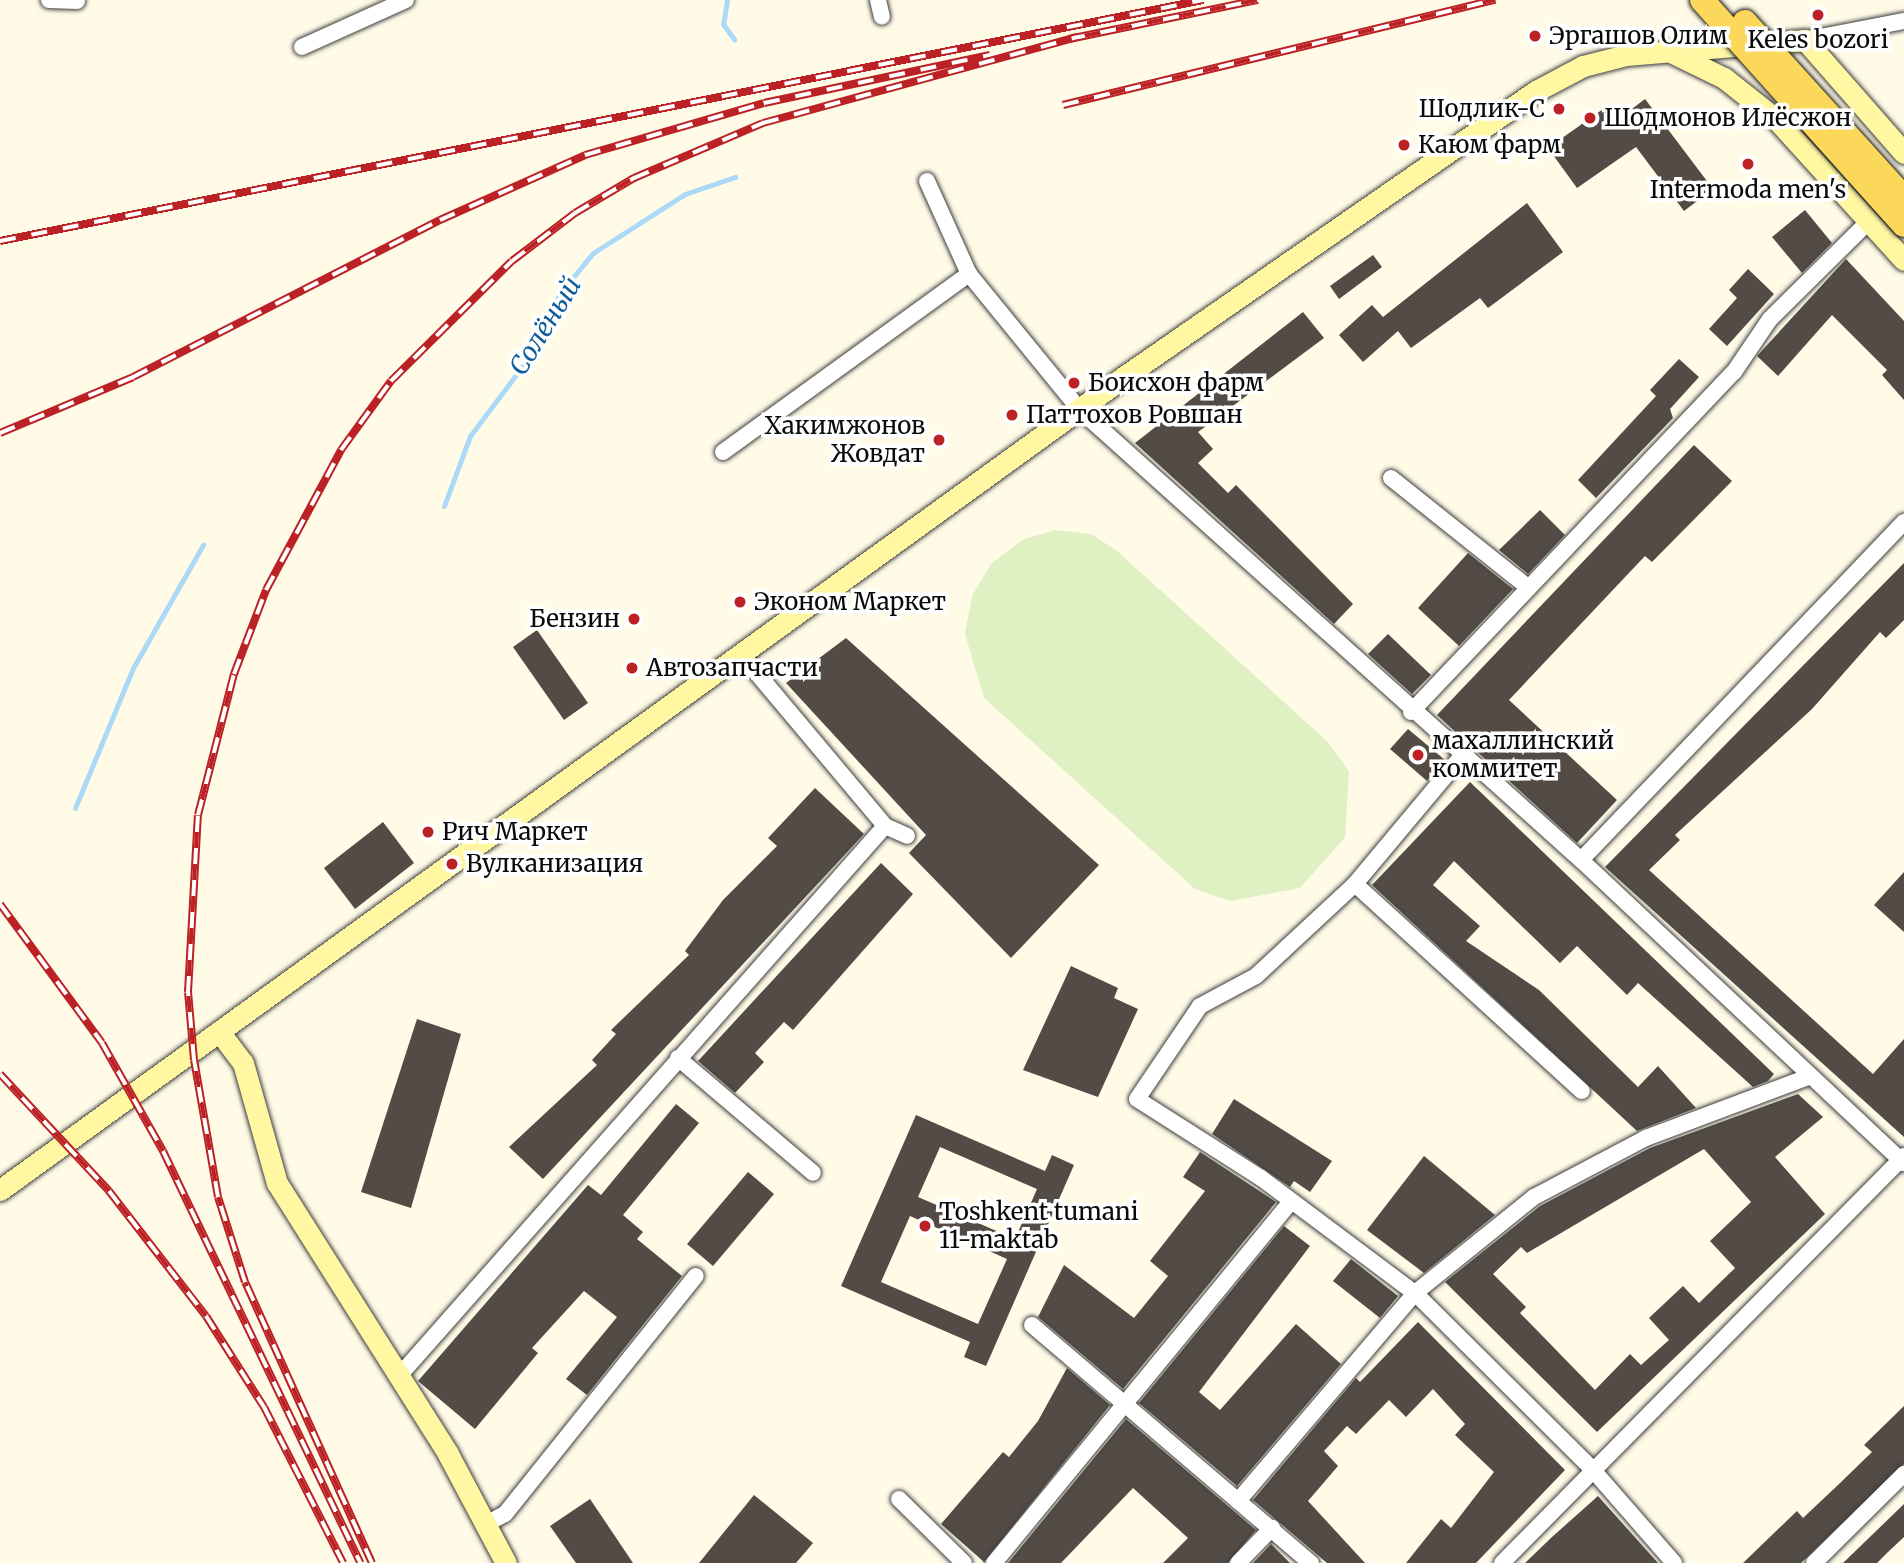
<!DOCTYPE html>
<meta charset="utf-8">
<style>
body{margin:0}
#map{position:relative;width:1904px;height:1563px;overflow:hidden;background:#fffbe7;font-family:Merriweather,serif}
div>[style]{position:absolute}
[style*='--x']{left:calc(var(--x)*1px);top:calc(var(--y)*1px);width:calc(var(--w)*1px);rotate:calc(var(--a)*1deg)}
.pitch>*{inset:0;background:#dff0c3}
.stream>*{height:5px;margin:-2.5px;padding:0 2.5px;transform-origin:2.5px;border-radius:2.5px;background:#abd9f7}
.building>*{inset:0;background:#534b46}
.roads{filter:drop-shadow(0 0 2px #3d3d3d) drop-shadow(0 0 2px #3d3d3d)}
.street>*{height:16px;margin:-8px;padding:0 8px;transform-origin:8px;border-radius:8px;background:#fff}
.secondary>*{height:21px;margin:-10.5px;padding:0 10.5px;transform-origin:10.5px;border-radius:10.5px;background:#fff7a2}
.rail>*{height:8px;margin-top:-4px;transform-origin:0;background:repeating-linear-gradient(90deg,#fff 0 16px,#bb2125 0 32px);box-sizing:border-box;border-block:2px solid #bb2125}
.bridges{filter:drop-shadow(0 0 2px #1b1b1b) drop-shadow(0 0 2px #1b1b1b)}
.primary-bridge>*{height:24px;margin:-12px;padding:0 12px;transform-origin:12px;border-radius:12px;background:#fcd85a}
.dots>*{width:19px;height:19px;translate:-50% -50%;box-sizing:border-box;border:4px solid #fff;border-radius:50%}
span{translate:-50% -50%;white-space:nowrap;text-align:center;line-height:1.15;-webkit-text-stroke:7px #fff;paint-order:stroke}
.poi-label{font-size:24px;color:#0a0a0a}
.left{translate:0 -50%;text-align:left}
.right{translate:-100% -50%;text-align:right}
.water-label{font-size:26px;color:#125d9c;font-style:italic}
</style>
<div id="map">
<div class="pitch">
<i style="clip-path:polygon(1055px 530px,1091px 534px,1117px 551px,1328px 742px,1349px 771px,1345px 837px,1300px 888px,1230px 901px,1195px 889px,984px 698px,965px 634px,972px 596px,991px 564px,1022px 540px)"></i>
</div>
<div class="stream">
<i style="--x:727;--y:0;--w:24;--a:99"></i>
<i style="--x:723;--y:24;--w:19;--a:54"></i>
<i style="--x:444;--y:506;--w:75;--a:-69.6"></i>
<i style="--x:470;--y:436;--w:110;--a:-53.1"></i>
<i style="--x:536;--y:348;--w:60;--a:-66.4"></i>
<i style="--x:560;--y:293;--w:52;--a:-50.5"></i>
<i style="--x:593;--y:253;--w:109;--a:-32.7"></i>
<i style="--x:685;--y:194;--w:53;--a:-18.8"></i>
<i style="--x:75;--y:808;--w:152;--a:-67.5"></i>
<i style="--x:133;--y:668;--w:142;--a:-60.4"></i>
</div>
<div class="building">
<i style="clip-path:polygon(1645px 99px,1713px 189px,1684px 211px,1636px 147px,1577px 188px,1548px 148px,1606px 107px,1616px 121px)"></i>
<i style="clip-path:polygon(1527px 203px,1563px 252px,1488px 308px,1480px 298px,1411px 348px,1398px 331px,1363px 362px,1339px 335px,1372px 305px,1383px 317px)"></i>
<i style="clip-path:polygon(1805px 210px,1832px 243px,1802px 273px,1772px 237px)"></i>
<i style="clip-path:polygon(1373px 255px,1382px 267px,1339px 299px,1330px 286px)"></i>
<i style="clip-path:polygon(1846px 259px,1904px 321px,1904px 400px,1882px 375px,1887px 370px,1832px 315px,1778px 376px,1757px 356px)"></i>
<i style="clip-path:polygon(1748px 269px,1774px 294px,1727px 346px,1709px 329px,1737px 298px,1729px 290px)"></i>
<i style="clip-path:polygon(1303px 312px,1324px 338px,1198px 432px,1213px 449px,1198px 463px,1228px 493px,1236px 485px,1353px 604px,1334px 624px,1135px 443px)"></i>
<i style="clip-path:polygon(1679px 359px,1699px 377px,1670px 409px,1673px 418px,1596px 498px,1578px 480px,1656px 396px,1650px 390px)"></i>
<i style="clip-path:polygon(1694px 445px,1732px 481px,1652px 562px,1645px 556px,1509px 700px,1617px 800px,1577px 843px,1437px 715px)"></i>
<i style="clip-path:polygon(1540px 510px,1565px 535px,1528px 574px,1499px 550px)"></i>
<i style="clip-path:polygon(1468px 553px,1513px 589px,1459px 646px,1418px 608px)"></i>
<i style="clip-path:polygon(1904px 563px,1904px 620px,1886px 638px,1880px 632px,1812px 709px,1675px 835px,1680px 840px,1649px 870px,1873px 1074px,1904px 1039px,1904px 1137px,1605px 867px)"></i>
<i style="clip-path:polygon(537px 630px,588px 703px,564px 720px,513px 647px)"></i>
<i style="clip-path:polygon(1388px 634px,1431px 675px,1412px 694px,1368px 654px)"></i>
<i style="clip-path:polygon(846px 638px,1099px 865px,1011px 958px,909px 853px,926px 835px,786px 683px)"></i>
<i style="clip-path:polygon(1408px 729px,1445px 760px,1427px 781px,1390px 749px)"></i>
<i style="clip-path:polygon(1470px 782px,1774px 1074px,1768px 1081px,1753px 1087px,1638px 983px,1627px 995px,1577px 946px,1560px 963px,1454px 861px,1433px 885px,1480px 926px,1466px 941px,1539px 990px,1638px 1087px,1658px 1066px,1696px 1108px,1637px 1131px,1372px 885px)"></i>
<i style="clip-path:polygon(815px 788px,864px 834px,543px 1179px,509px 1147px,597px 1065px,592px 1060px,616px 1034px,611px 1030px,689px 955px,685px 951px,723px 900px,777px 846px,768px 838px)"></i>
<i style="clip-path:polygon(383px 822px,414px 863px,355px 909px,324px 868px)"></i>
<i style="clip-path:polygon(881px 863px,913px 894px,793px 1030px,784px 1022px,755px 1053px,764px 1062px,735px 1093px,698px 1061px)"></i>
<i style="clip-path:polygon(1904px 872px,1904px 932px,1874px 905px)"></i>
<i style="clip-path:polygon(1071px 966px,1118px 988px,1114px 998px,1138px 1009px,1098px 1097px,1023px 1070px)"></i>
<i style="clip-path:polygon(417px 1019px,461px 1034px,411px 1208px,361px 1192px)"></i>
<i style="clip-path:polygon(evenodd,1798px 1094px,1823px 1117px,1775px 1157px,1825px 1214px,1597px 1432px,1445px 1282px,1540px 1206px,1650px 1148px,1798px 1094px,1704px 1149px,1751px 1202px,1710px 1241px,1735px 1268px,1699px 1303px,1683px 1286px,1649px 1318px,1669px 1340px,1641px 1365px,1630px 1354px,1595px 1390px,1520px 1313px,1526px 1307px,1493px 1274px,1521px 1247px,1527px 1253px,1704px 1149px)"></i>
<i style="clip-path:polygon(1234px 1099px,1332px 1161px,1310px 1192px,1294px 1181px,1290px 1187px,1212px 1134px)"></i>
<i style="clip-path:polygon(676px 1104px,699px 1123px,623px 1215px,643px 1232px,637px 1239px,682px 1276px,587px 1395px,566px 1379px,617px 1317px,584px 1291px,532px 1348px,538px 1353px,475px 1429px,418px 1381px,588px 1185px,601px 1195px)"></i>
<i style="clip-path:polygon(evenodd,916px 1115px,1045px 1171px,1052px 1155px,1074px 1165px,986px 1366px,964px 1357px,970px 1342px,841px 1286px,916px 1115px,940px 1147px,1037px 1189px,1015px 1239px,918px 1197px,940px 1147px,916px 1115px,910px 1216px,1007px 1259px,978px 1324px,881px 1282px,910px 1216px)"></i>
<i style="clip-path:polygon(1200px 1152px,1276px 1202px,1123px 1389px,1038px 1317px,1064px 1265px,1134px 1318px,1168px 1276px,1150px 1261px,1205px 1191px,1183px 1177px)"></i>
<i style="clip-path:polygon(1424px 1156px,1495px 1215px,1424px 1273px,1367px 1230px)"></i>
<i style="clip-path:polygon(748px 1172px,774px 1194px,713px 1266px,687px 1244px)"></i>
<i style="clip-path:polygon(1284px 1226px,1310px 1246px,1199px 1392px,1220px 1410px,1296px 1324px,1341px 1364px,1237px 1486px,1139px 1403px)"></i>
<i style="clip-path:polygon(1351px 1259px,1398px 1296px,1380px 1318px,1333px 1281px)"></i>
<i style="clip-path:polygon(1418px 1322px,1565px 1470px,1476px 1563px,1406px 1563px,1441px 1519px,1451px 1528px,1494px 1472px,1455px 1435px,1465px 1424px,1433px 1389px,1406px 1417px,1389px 1400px,1356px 1434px,1347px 1426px,1324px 1451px,1338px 1466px,1308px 1501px,1365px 1563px,1327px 1563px,1253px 1500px,1356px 1378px,1360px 1382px)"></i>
<i style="clip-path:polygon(1067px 1368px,1110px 1405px,984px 1562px,941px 1524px,1003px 1452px,1009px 1457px,1038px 1421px)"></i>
<i style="clip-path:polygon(1904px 1406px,1904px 1464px,1801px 1563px,1743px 1563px,1797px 1511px,1803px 1518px,1838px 1485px,1872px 1452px,1864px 1445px)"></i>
<i style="clip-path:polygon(1126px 1419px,1256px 1530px,1228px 1563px,1163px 1563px,1188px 1538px,1133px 1488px,1061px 1563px,1008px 1563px)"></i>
<i style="clip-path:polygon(754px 1495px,813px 1543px,796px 1563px,699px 1563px)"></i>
<i style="clip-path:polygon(1598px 1496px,1658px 1563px,1525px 1563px,1552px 1537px)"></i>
<i style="clip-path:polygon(590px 1499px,633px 1563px,576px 1563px,550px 1526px)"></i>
<i style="clip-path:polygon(1904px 1504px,1904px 1537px,1887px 1553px,1877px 1563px,1843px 1563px)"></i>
<i style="clip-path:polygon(1271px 1544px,1290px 1563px,1253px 1563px)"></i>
</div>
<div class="roads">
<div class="street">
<i style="--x:49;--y:0;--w:28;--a:2"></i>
<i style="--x:878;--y:0;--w:17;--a:77"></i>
<i style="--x:1805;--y:40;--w:101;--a:-10.9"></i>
<i style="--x:302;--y:47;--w:114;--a:-24.3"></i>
<i style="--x:927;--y:181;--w:102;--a:65.7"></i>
<i style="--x:969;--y:274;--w:176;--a:50.8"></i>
<i style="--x:1080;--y:410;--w:673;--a:41.93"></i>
<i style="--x:1581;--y:860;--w:443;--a:43.2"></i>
<i style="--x:723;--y:452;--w:304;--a:-35.9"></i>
<i style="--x:1391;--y:478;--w:176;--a:38.6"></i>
<i style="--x:740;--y:653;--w:226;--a:50"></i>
<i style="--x:885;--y:826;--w:24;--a:24"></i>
<i style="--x:1411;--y:712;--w:469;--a:-46.5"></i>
<i style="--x:1734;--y:372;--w:64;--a:-55.8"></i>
<i style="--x:1770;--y:319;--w:139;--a:-44.7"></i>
<i style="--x:1462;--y:756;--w:167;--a:129.9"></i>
<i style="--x:1355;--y:884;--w:135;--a:137.1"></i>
<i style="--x:1256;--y:976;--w:64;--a:151.8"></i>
<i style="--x:1200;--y:1006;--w:112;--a:124.1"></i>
<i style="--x:1137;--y:1099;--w:147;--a:32.5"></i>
<i style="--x:1261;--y:1178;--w:192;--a:36.8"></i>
<i style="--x:1415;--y:1293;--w:251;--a:44.8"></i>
<i style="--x:1593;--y:1470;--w:123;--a:48.9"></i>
<i style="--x:1581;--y:860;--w:468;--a:-46.3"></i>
<i style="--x:1355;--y:884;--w:307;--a:42.4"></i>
<i style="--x:678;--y:1058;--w:177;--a:40.4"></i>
<i style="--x:1032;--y:1325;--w:367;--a:40.5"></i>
<i style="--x:399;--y:1376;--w:734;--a:-48.54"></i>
<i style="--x:899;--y:1499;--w:91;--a:44.6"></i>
<i style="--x:1238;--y:1501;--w:273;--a:-49.6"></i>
<i style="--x:1415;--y:1293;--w:153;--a:-38.9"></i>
<i style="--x:1534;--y:1197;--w:127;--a:-27.8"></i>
<i style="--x:1646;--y:1138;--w:173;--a:-20.6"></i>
<i style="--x:486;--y:1524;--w:21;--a:-28"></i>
<i style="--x:505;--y:1514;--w:305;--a:-51.3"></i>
<i style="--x:994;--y:1563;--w:468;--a:-50.6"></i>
<i style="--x:1238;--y:1563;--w:49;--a:-45.8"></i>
<i style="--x:1502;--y:1563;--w:572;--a:-45.35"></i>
<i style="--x:1814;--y:1563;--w:127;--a:-44.7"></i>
</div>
<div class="secondary">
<i style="--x:1673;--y:53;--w:57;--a:26.1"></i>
<i style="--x:1724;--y:78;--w:66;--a:38.3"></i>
<i style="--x:1776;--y:119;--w:190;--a:47.8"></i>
<i style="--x:221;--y:1034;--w:36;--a:53"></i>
<i style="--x:243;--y:1063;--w:125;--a:74.2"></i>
<i style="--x:277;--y:1183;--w:320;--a:57.7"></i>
<i style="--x:448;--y:1454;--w:123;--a:62"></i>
<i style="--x:0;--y:1190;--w:1385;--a:-35.89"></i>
<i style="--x:1122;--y:378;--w:504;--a:-34.73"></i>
<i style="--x:1536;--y:91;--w:53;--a:-28"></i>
<i style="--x:1583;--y:66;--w:44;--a:-14.3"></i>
<i style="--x:1626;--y:55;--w:180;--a:-4.8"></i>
<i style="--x:1805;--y:40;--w:150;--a:48.8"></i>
</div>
</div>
<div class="rail">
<i style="--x:1069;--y:39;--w:193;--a:-11.7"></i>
<i style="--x:1063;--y:105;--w:445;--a:-13.7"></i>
<i style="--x:0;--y:241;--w:1227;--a:-11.33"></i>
<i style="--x:0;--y:433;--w:144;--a:-22.8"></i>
<i style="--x:133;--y:377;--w:345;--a:-27.1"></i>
<i style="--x:440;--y:220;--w:159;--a:-24.1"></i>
<i style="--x:585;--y:155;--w:186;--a:-16.2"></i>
<i style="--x:764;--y:103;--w:231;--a:-12"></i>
<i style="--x:0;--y:904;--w:172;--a:53.7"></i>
<i style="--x:102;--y:1043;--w:124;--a:60.5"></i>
<i style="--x:163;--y:1151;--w:457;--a:64.4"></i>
<i style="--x:0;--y:1074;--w:160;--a:47"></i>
<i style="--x:109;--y:1191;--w:158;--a:52.2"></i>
<i style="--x:206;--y:1316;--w:108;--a:57.5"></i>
<i style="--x:264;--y:1407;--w:175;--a:63.1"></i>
<i style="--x:372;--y:1563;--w:308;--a:-114.3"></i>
<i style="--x:245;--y:1282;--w:89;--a:-107.6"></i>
<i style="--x:218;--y:1197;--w:139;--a:-99.9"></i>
<i style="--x:194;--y:1060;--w:68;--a:-95"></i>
<i style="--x:188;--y:992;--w:177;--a:-86.8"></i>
<i style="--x:198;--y:815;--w:146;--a:-75.7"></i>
<i style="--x:234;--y:674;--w:90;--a:-69.1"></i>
<i style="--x:266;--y:590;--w:159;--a:-61.8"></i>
<i style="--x:341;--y:450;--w:85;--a:-54.1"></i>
<i style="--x:391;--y:381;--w:170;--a:-44.8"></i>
<i style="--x:512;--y:261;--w:79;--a:-37.3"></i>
<i style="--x:575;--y:213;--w:69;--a:-30.7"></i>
<i style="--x:634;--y:178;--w:140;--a:-23.1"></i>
<i style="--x:763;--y:123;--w:326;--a:-15.3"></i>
</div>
<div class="bridges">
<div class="primary-bridge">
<i style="--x:1702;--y:0;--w:302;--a:48.1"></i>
<i style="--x:1745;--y:22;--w:237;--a:47.9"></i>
</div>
</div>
<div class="dots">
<i style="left:1818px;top:15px;background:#bb2125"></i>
<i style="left:1535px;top:36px;background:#bb2125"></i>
<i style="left:1559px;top:109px;background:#bb2125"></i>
<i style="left:1590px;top:118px;background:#bb2125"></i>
<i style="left:1404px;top:145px;background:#bb2125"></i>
<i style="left:1748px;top:164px;background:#bb2125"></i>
<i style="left:1074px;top:383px;background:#bb2125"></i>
<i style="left:1012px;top:415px;background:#bb2125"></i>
<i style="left:939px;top:440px;background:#bb2125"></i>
<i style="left:740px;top:602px;background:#bb2125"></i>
<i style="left:634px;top:619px;background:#bb2125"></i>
<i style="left:632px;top:668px;background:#bb2125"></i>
<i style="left:1418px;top:755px;background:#bb2125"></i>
<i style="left:428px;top:832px;background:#bb2125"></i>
<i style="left:452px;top:864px;background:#bb2125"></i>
<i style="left:925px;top:1226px;background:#bb2125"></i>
</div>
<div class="poi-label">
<span class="left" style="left:1549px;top:36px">Эргашов Олим</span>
<span style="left:1818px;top:40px">Keles bozori</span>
<span class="right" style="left:1545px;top:109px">Шодлик-С</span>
<span class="left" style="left:1604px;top:118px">Шодмонов Илёсжон</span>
<span class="left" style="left:1418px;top:145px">Каюм фарм</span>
<span style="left:1748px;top:190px">Intermoda men's</span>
<span class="left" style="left:1088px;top:383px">Боисхон фарм</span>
<span class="left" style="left:1026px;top:415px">Паттохов Ровшан</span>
<span class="right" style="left:925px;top:440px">Хакимжонов<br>Жовдат</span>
<span class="left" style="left:754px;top:602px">Эконом Маркет</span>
<span class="right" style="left:620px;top:619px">Бензин</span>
<span class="left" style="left:646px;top:668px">Автозапчасти</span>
<span class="left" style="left:1432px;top:755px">махаллинский<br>коммитет</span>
<span class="left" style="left:442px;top:832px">Рич Маркет</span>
<span class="left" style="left:466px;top:864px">Вулканизация</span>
<span class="left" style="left:939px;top:1226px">Toshkent tumani<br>11-maktab</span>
</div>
<div class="water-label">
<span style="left:545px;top:326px;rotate:-58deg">Солёный</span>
</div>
</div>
